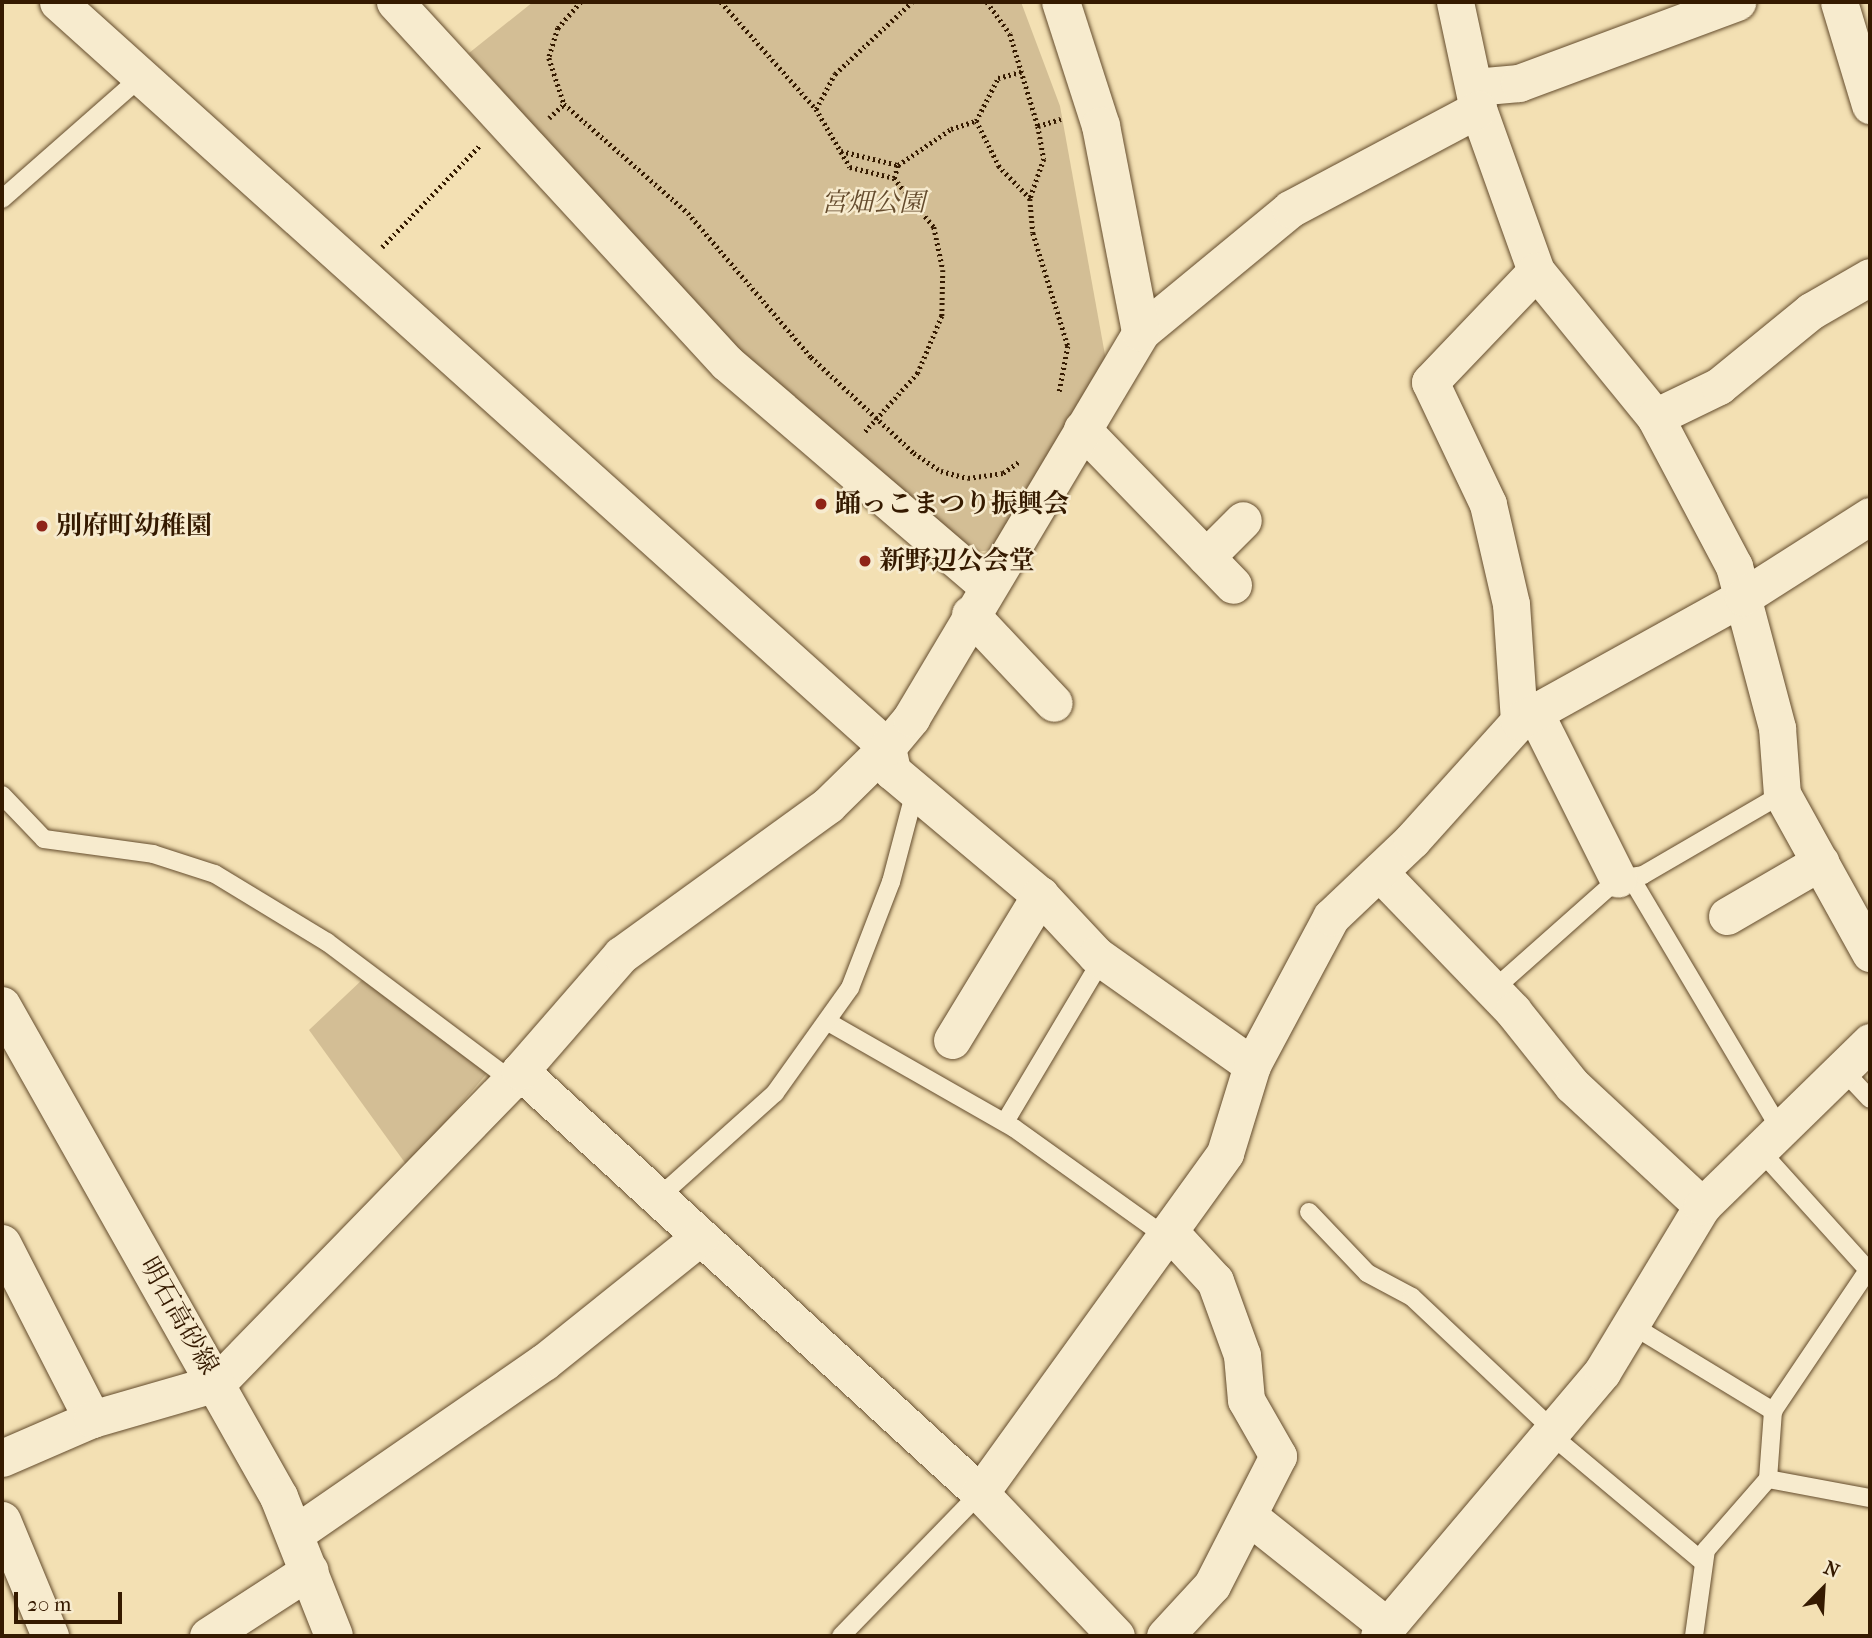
<!DOCTYPE html>
<meta charset="utf-8">
<style>
body{margin:0}
#map{position:relative;width:1872px;height:1638px;overflow:hidden;background:#f3e0b3;font-family:"IM FELL French Canon","Noto Serif JP",serif}
div>[style]{position:absolute}
[style*='--x']{left:calc(var(--x)*1px);top:calc(var(--y)*1px);width:calc(var(--w)*1px);rotate:calc(var(--a)*1deg)}
.green>*{inset:0;background:#d3be95}
.path>*{height:4.5px;margin-top:-2.25px;transform-origin:0;background:repeating-linear-gradient(90deg,#351a00 0 2px,transparent 0 5.5px)}
.roads{filter:drop-shadow(0 0 2px #644c2d) drop-shadow(0 0 2px #644c2d)}
.service>*{height:18px;margin:-9px;padding:0 9px;transform-origin:9px;border-radius:9px;background:#f7ebce}
.minor>*{height:37px;margin:-18.5px;padding:0 18.5px;transform-origin:18.5px;border-radius:18.5px;background:#f7ebce}
.tertiary>*{height:38px;margin:-19px;padding:0 19px;transform-origin:19px;border-radius:19px;background:#f7ebce}
.secondary>*{height:38px;margin:-19px;padding:0 19px;transform-origin:19px;border-radius:19px;background:#f7ebce}
.dots>*{width:19px;height:19px;translate:-50% -50%;box-sizing:border-box;border:4px solid #f7ebce;border-radius:50%}
span{translate:-50% -50%;white-space:nowrap;text-align:center;line-height:1.15;-webkit-text-stroke:5px #f7ebce;paint-order:stroke}
.park-label{font-size:26px;color:#644b2d;font-style:italic}
.poi-label{font-size:26px;color:#351a00;font-weight:700}
.left{translate:0 -50%;text-align:left}
.street-label{font-size:26px;color:#351a00}
.frame{position:absolute;inset:0;border:4px solid #351a00;pointer-events:none}
.north{position:absolute;left:1788px;top:1554px;width:70px;height:70px;-webkit-text-stroke:5px #f7ebce;paint-order:stroke;rotate:24deg;font-size:19px;font-weight:700;line-height:28px;text-align:center;color:#351a00}
.north::after{content:'';display:block;margin:auto;width:24px;height:32px;background:#351a00;clip-path:polygon(50% 0,100% 100%,50% 72%,0 100%)}
.scale{position:absolute;left:14px;top:1592px;width:108px;height:32px;box-sizing:border-box;border:4px solid #351a00;border-top:0;padding-left:9px;font-size:21px;line-height:24px;white-space:nowrap;color:#351a00;-webkit-text-stroke:5px #f7ebce;paint-order:stroke}
</style>
<div id="map">
<div class="green">
<i style="clip-path:polygon(533px 2px,1021px 2px,1060px 106px,1107px 366px,993px 550px,973px 552px,738px 355px,469px 53px)"></i>
<i style="clip-path:polygon(363px 979px,488px 1072px,408px 1167px,309px 1030px)"></i>
</div>
<div class="path">
<i style="--x:581;--y:2;--w:35;--a:131"></i>
<i style="--x:558;--y:28;--w:31;--a:107"></i>
<i style="--x:549;--y:58;--w:48;--a:71.9"></i>
<i style="--x:564;--y:104;--w:165;--a:41.3"></i>
<i style="--x:688;--y:213;--w:189;--a:49.5"></i>
<i style="--x:811;--y:357;--w:141;--a:43"></i>
<i style="--x:914;--y:453;--w:32;--a:34"></i>
<i style="--x:941;--y:471;--w:28;--a:15"></i>
<i style="--x:968;--y:478;--w:35;--a:-8"></i>
<i style="--x:1003;--y:473;--w:19;--a:-35"></i>
<i style="--x:721;--y:2;--w:143;--a:48.4"></i>
<i style="--x:816;--y:109;--w:67;--a:59.6"></i>
<i style="--x:850;--y:167;--w:45;--a:14"></i>
<i style="--x:894;--y:178;--w:63;--a:50.8"></i>
<i style="--x:934;--y:227;--w:44;--a:78.2"></i>
<i style="--x:943;--y:270;--w:46;--a:91.2"></i>
<i style="--x:942;--y:316;--w:62;--a:112.8"></i>
<i style="--x:918;--y:373;--w:79;--a:131.9"></i>
<i style="--x:987;--y:2;--w:39;--a:54"></i>
<i style="--x:1010;--y:34;--w:96;--a:73.1"></i>
<i style="--x:1038;--y:126;--w:34;--a:80"></i>
<i style="--x:1044;--y:159;--w:42;--a:109.3"></i>
<i style="--x:1030;--y:199;--w:45;--a:-134.1"></i>
<i style="--x:999;--y:167;--w:51;--a:-116.6"></i>
<i style="--x:976;--y:121;--w:48;--a:-62.9"></i>
<i style="--x:998;--y:78;--w:24;--a:-15"></i>
<i style="--x:816;--y:109;--w:40;--a:-62"></i>
<i style="--x:835;--y:74;--w:105;--a:-43.1"></i>
<i style="--x:549;--y:118;--w:21;--a:-43"></i>
<i style="--x:1038;--y:126;--w:24;--a:-17"></i>
<i style="--x:841;--y:151;--w:59;--a:13.8"></i>
<i style="--x:894;--y:178;--w:14;--a:-73"></i>
<i style="--x:898;--y:165;--w:64;--a:-34.2"></i>
<i style="--x:951;--y:129;--w:26;--a:-18"></i>
<i style="--x:1030;--y:199;--w:34;--a:85"></i>
<i style="--x:1033;--y:233;--w:118;--a:72.8"></i>
<i style="--x:1068;--y:346;--w:49;--a:100.6"></i>
<i style="--x:382;--y:247;--w:141;--a:-46.1"></i>
</div>
<div class="roads">
<div class="service">
<i style="--x:2;--y:199;--w:185;--a:-41.3"></i>
<i style="--x:2;--y:795;--w:61;--a:46.3"></i>
<i style="--x:44;--y:839;--w:110;--a:7.8"></i>
<i style="--x:153;--y:854;--w:65;--a:17.9"></i>
<i style="--x:215;--y:874;--w:131;--a:31.3"></i>
<i style="--x:327;--y:942;--w:230;--a:36.9"></i>
<i style="--x:1631;--y:878;--w:288;--a:59.3"></i>
<i style="--x:1493;--y:990;--w:167;--a:-41.6"></i>
<i style="--x:1618;--y:879;--w:25;--a:-9"></i>
<i style="--x:1643;--y:875;--w:161;--a:-30.2"></i>
<i style="--x:828;--y:1022;--w:214;--a:29.7"></i>
<i style="--x:1014;--y:1128;--w:186;--a:35.6"></i>
<i style="--x:1841;--y:1068;--w:42;--a:46.9"></i>
<i style="--x:1005;--y:1122;--w:190;--a:-59.2"></i>
<i style="--x:1757;--y:1147;--w:166;--a:47.9"></i>
<i style="--x:658;--y:1198;--w:157;--a:-41.9"></i>
<i style="--x:775;--y:1093;--w:129;--a:-54.5"></i>
<i style="--x:850;--y:988;--w:114;--a:-68.9"></i>
<i style="--x:891;--y:882;--w:94;--a:-75.2"></i>
<i style="--x:1309;--y:1212;--w:84;--a:46.4"></i>
<i style="--x:1367;--y:1273;--w:51;--a:28.1"></i>
<i style="--x:1412;--y:1297;--w:194;--a:43.3"></i>
<i style="--x:1635;--y:1327;--w:162;--a:31.3"></i>
<i style="--x:1550;--y:1434;--w:198;--a:39.9"></i>
<i style="--x:1768;--y:1479;--w:104;--a:10.6"></i>
<i style="--x:841;--y:1636;--w:199;--a:-45.8"></i>
<i style="--x:1694;--y:1636;--w:87;--a:-82.1"></i>
<i style="--x:1706;--y:1550;--w:94;--a:-48.9"></i>
<i style="--x:1768;--y:1479;--w:68;--a:-85.8"></i>
<i style="--x:1773;--y:1411;--w:174;--a:-56"></i>
</div>
<div class="minor">
<i style="--x:58;--y:2;--w:1115;--a:41.95"></i>
<i style="--x:887;--y:747;--w:25;--a:78"></i>
<i style="--x:892;--y:771;--w:193;--a:40"></i>
<i style="--x:1040;--y:895;--w:82;--a:47"></i>
<i style="--x:1096;--y:955;--w:191;--a:35.2"></i>
<i style="--x:395;--y:2;--w:490;--a:47.4"></i>
<i style="--x:727;--y:363;--w:343;--a:40.6"></i>
<i style="--x:1455;--y:2;--w:109;--a:77.9"></i>
<i style="--x:1478;--y:109;--w:172;--a:70.3"></i>
<i style="--x:1536;--y:271;--w:188;--a:50.8"></i>
<i style="--x:1655;--y:417;--w:169;--a:62.1"></i>
<i style="--x:1734;--y:566;--w:168;--a:75.1"></i>
<i style="--x:1777;--y:728;--w:66;--a:85.7"></i>
<i style="--x:1782;--y:794;--w:182;--a:61"></i>
<i style="--x:1839;--y:2;--w:108;--a:73.2"></i>
<i style="--x:1474;--y:87;--w:45;--a:-5.1"></i>
<i style="--x:1519;--y:83;--w:233;--a:-20.4"></i>
<i style="--x:1655;--y:417;--w:71;--a:-25.8"></i>
<i style="--x:1719;--y:386;--w:119;--a:-39.2"></i>
<i style="--x:1811;--y:311;--w:68;--a:-30"></i>
<i style="--x:1082;--y:429;--w:217;--a:45.9"></i>
<i style="--x:1206;--y:557;--w:52;--a:-45"></i>
<i style="--x:970;--y:614;--w:122;--a:46.7"></i>
<i style="--x:1536;--y:715;--w:183;--a:63.4"></i>
<i style="--x:1519;--y:721;--w:117;--a:-93.9"></i>
<i style="--x:1511;--y:604;--w:103;--a:-103"></i>
<i style="--x:1488;--y:504;--w:135;--a:-115.4"></i>
<i style="--x:1430;--y:382;--w:153;--a:-46.3"></i>
<i style="--x:1379;--y:872;--w:193;--a:46"></i>
<i style="--x:1513;--y:1011;--w:95;--a:51.4"></i>
<i style="--x:1572;--y:1085;--w:178;--a:42.9"></i>
<i style="--x:1727;--y:916;--w:108;--a:-30.1"></i>
<i style="--x:952;--y:1040;--w:170;--a:-58.7"></i>
<i style="--x:520;--y:1071;--w:624;--a:42.53"></i>
<i style="--x:980;--y:1493;--w:197;--a:46.4"></i>
<i style="--x:2;--y:1243;--w:198;--a:62.9"></i>
<i style="--x:2;--y:1458;--w:98;--a:-23.4"></i>
<i style="--x:92;--y:1419;--w:130;--a:-16.1"></i>
<i style="--x:217;--y:1383;--w:435;--a:-45.8"></i>
<i style="--x:520;--y:1071;--w:154;--a:-49"></i>
<i style="--x:621;--y:955;--w:256;--a:-35.9"></i>
<i style="--x:828;--y:805;--w:83;--a:-44.5"></i>
<i style="--x:887;--y:747;--w:38;--a:-50"></i>
<i style="--x:911;--y:718;--w:449;--a:-59.2"></i>
<i style="--x:1141;--y:332;--w:193;--a:-39.5"></i>
<i style="--x:1290;--y:209;--w:213;--a:-28"></i>
<i style="--x:980;--y:1493;--w:419;--a:-54.2"></i>
<i style="--x:1225;--y:1153;--w:92;--a:-72.9"></i>
<i style="--x:1252;--y:1065;--w:168;--a:-61.9"></i>
<i style="--x:1331;--y:917;--w:112;--a:-43.5"></i>
<i style="--x:1412;--y:840;--w:160;--a:-48"></i>
<i style="--x:1519;--y:721;--w:256;--a:-29"></i>
<i style="--x:1743;--y:597;--w:151;--a:-32.5"></i>
<i style="--x:1251;--y:1518;--w:174;--a:38.5"></i>
<i style="--x:2;--y:1520;--w:126;--a:67.5"></i>
<i style="--x:296;--y:1533;--w:301;--a:-34.6"></i>
<i style="--x:544;--y:1362;--w:200;--a:-38.7"></i>
<i style="--x:208;--y:1636;--w:121;--a:-32.9"></i>
<i style="--x:1165;--y:1636;--w:69;--a:-47.3"></i>
<i style="--x:1212;--y:1585;--w:145;--a:-62.9"></i>
<i style="--x:1278;--y:1456;--w:64;--a:-119.7"></i>
<i style="--x:1246;--y:1400;--w:45;--a:-95.1"></i>
<i style="--x:1242;--y:1355;--w:79;--a:-110"></i>
<i style="--x:1215;--y:1281;--w:68;--a:-132.6"></i>
<i style="--x:1379;--y:1636;--w:346;--a:-49.8"></i>
<i style="--x:1602;--y:1372;--w:194;--a:-58.9"></i>
<i style="--x:1702;--y:1206;--w:235;--a:-44.3"></i>
</div>
<div class="tertiary">
<i style="--x:1061;--y:2;--w:130;--a:72.1"></i>
<i style="--x:1101;--y:126;--w:210;--a:79"></i>
</div>
<div class="secondary">
<i style="--x:2;--y:1006;--w:564;--a:60.57"></i>
<i style="--x:279;--y:1497;--w:149;--a:68.4"></i>
</div>
</div>
<div class="dots">
<i style="left:821px;top:504px;background:#8f2418"></i>
<i style="left:42px;top:526px;background:#8f2418"></i>
<i style="left:865px;top:561px;background:#8f2418"></i>
</div>
<div class="park-label">
<span style="left:873px;top:203px">宮畑公園</span>
</div>
<div class="poi-label">
<span class="left" style="left:835px;top:504px">踊っこまつり振興会</span>
<span class="left" style="left:56px;top:526px">別府町幼稚園</span>
<span class="left" style="left:879px;top:561px">新野辺公会堂</span>
</div>
<div class="street-label">
<span style="left:179px;top:1316px;rotate:60deg">明石高砂線</span>
</div>
<div class="frame"></div>
<div class="north">N</div>
<div class="scale">20 m</div>
</div>
